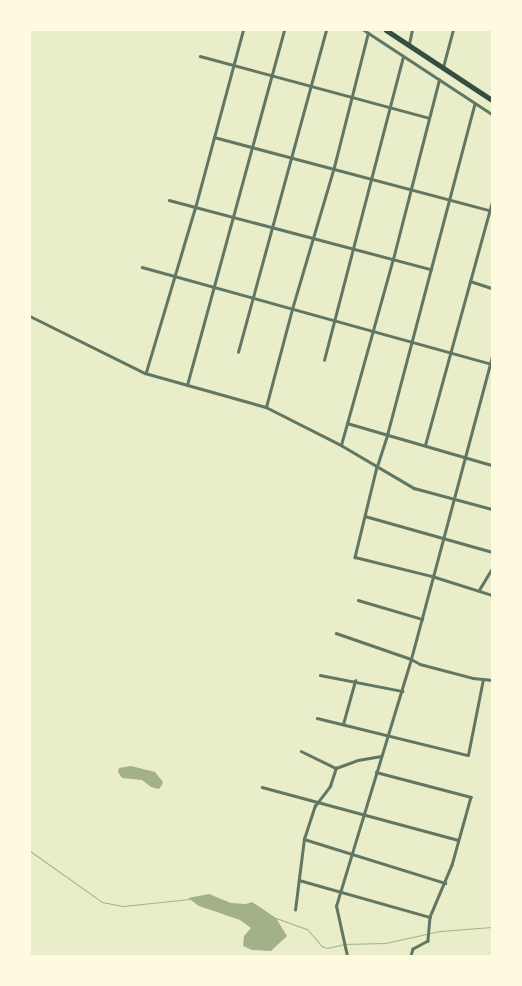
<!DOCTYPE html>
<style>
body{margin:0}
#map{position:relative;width:522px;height:986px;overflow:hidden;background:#e9edc9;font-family:"Archivo Narrow",sans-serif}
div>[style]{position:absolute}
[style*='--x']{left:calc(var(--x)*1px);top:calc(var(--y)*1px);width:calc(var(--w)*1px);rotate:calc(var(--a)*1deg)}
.water>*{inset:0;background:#a3b18a}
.stream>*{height:1px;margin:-0.5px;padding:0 0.5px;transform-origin:0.5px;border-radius:0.5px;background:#a3b18a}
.minor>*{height:2.5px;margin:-1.25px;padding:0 1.25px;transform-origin:1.25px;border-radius:1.25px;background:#617663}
.primary>*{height:4.5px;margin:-2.25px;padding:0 2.25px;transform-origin:2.25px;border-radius:2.25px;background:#344e41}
span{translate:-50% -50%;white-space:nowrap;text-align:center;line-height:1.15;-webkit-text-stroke:5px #fefae0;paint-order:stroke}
.frame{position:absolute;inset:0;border:31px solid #fefae0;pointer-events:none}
</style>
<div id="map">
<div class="water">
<i style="clip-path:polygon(131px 766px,155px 772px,163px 782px,162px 785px,159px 789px,151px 787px,142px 780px,122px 778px,118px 772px,119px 768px)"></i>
<i style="clip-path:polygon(209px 894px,231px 903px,246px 904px,252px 902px,276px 918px,287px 936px,271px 951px,252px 950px,243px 946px,244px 936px,251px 928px,240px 920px,199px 906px,188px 898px)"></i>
</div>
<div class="stream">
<i style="--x:30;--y:851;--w:88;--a:35.3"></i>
<i style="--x:102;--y:902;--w:21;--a:11"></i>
<i style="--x:123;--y:906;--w:67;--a:-6"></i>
<i style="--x:276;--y:918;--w:33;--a:20"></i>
<i style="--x:307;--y:929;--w:23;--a:49"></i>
<i style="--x:322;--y:946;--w:5;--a:22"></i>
<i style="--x:327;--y:948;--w:17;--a:-13"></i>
<i style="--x:344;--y:944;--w:41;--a:-1.4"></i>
<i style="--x:385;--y:943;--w:56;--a:-12.3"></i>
<i style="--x:440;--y:931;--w:52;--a:-4.4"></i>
</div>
<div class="minor">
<i style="--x:364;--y:30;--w:153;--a:33.3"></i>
<i style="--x:409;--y:44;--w:14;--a:-78"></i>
<i style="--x:200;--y:56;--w:237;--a:15.1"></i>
<i style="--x:443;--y:67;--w:38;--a:-75"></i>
<i style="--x:475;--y:104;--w:341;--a:104.8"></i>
<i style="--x:388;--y:434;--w:35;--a:108"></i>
<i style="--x:377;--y:467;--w:93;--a:103.7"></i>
<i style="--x:355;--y:557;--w:79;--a:13.9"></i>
<i style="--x:432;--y:576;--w:63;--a:17.6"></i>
<i style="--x:214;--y:137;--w:288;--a:14.9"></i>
<i style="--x:169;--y:200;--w:271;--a:14.8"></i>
<i style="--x:142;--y:267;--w:363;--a:15.5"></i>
<i style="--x:470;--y:281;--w:23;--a:18"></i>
<i style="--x:30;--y:316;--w:128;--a:26.4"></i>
<i style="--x:145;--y:373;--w:126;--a:15.7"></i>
<i style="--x:266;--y:407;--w:84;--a:26.9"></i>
<i style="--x:341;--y:445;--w:85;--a:30.5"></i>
<i style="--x:414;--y:488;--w:81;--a:15.1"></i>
<i style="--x:238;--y:352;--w:334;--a:-74.7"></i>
<i style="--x:324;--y:360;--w:313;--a:-75.4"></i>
<i style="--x:146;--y:372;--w:171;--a:-73.4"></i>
<i style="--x:195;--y:208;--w:184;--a:-74.9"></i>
<i style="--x:187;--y:385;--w:368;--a:-74.7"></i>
<i style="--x:266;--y:407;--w:101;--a:-75.1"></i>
<i style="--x:292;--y:309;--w:148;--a:-73.5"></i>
<i style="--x:334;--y:167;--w:138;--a:-75.8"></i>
<i style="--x:347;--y:423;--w:151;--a:16.2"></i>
<i style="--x:341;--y:445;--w:193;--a:-74.4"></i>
<i style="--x:393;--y:259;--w:185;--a:-75.6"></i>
<i style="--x:425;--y:445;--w:252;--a:-74.6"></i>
<i style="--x:365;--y:516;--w:132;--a:15.8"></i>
<i style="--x:479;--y:590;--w:26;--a:-59"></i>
<i style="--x:358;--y:600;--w:67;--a:16.5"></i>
<i style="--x:336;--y:633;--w:79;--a:19.1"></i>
<i style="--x:411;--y:659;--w:10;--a:29"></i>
<i style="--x:420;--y:664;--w:55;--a:14.8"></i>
<i style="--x:473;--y:678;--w:19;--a:6"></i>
<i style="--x:320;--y:675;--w:84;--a:11"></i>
<i style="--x:317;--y:718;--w:155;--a:13.8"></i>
<i style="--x:468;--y:755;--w:77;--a:-78.8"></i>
<i style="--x:343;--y:724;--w:45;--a:-74.4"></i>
<i style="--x:301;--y:751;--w:39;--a:26"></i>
<i style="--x:336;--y:768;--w:23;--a:-20"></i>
<i style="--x:358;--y:760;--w:23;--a:-10"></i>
<i style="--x:376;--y:772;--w:98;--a:14.7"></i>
<i style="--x:471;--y:797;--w:71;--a:105.6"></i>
<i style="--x:452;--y:865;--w:56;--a:112.9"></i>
<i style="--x:430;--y:917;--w:24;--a:95"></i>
<i style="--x:428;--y:941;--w:17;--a:152"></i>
<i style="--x:413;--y:949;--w:7;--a:106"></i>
<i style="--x:262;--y:787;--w:203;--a:15.1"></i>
<i style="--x:304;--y:839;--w:148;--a:17.3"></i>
<i style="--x:299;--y:880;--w:136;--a:15.8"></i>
<i style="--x:295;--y:910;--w:72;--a:-82.8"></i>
<i style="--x:304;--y:839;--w:35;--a:-72"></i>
<i style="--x:315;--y:806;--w:25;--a:-53"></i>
<i style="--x:330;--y:786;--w:19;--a:-72"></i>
<i style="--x:347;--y:956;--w:51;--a:-102.4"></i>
<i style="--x:336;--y:906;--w:258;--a:-73.1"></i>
<i style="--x:411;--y:659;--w:313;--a:-75"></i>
</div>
<div class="primary">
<i style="--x:386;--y:30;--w:127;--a:33.4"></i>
</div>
<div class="frame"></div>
</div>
